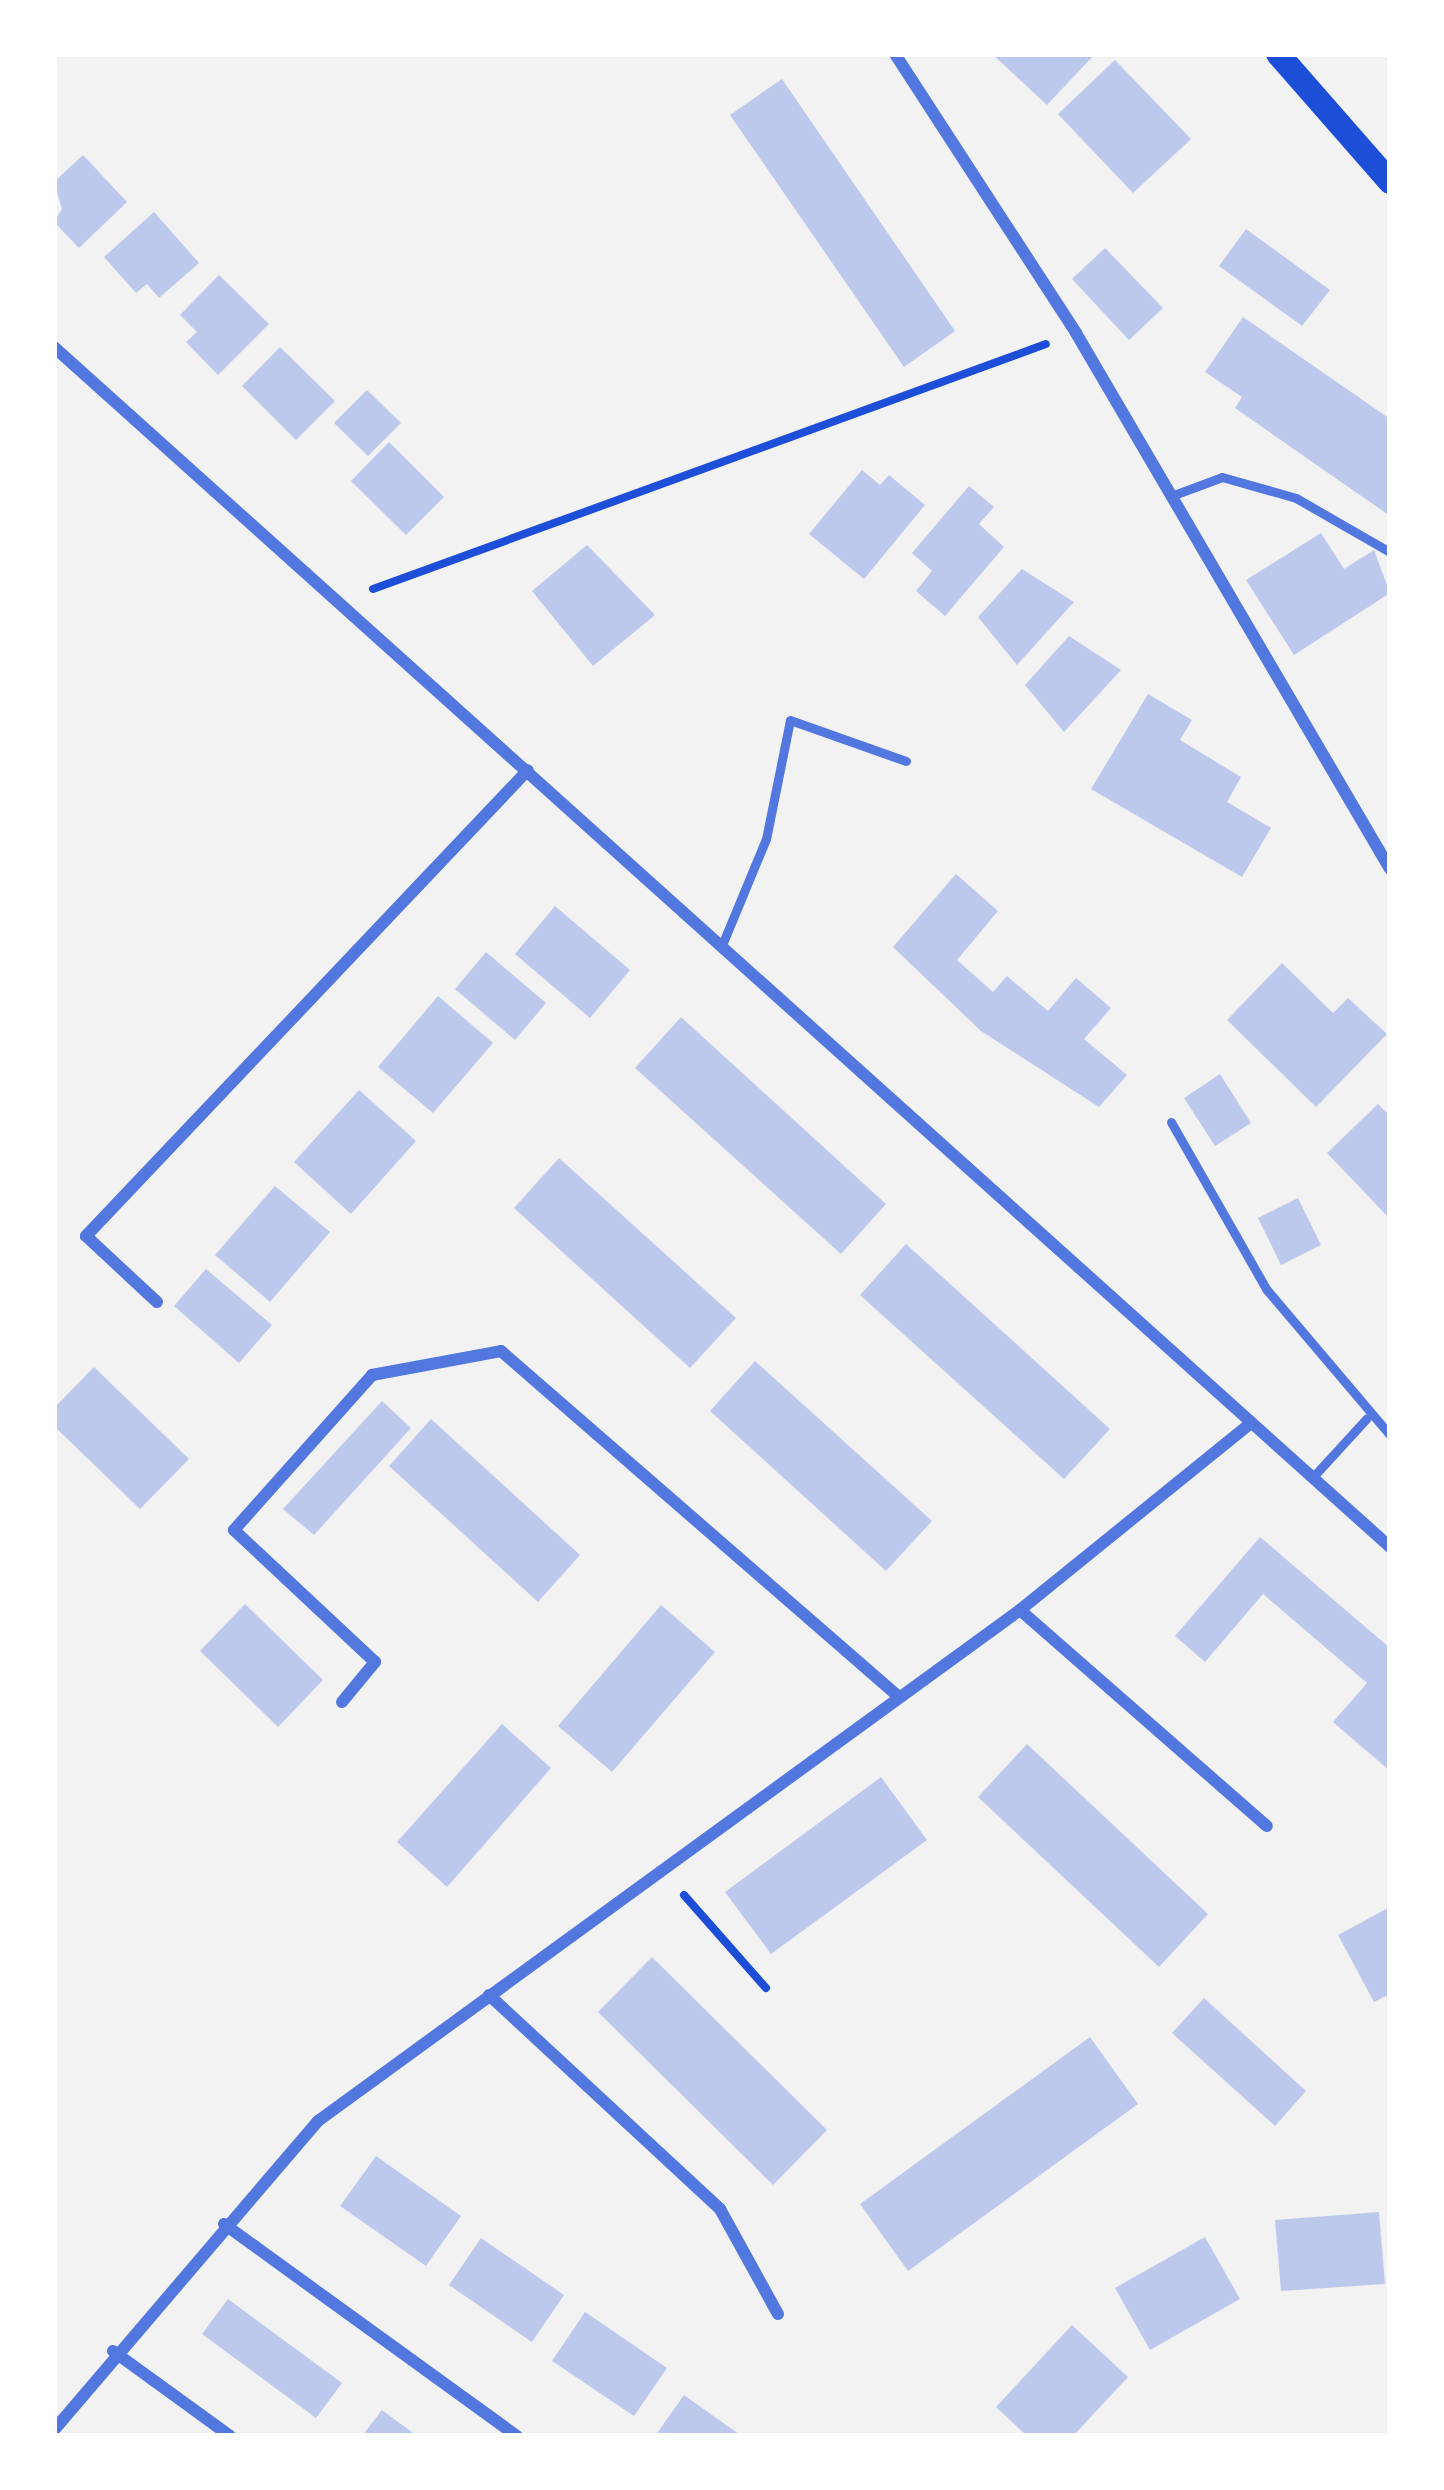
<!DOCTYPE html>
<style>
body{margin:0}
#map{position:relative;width:1444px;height:2490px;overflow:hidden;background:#f2f2f2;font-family:Manrope,sans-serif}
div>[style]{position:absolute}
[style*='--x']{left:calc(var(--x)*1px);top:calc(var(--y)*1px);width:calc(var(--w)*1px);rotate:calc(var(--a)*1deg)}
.building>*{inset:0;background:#bdc9ec}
.path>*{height:8px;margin:-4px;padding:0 4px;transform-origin:4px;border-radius:4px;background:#1d4ed8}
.service>*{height:9px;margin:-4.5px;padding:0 4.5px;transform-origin:4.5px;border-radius:4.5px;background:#5277de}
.minor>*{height:12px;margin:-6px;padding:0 6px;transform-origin:6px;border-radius:6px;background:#5277de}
.secondary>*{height:24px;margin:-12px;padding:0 12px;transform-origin:12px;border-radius:12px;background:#1d4ed8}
span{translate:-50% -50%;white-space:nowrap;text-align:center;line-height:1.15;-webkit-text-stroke:12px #fff;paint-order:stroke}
.frame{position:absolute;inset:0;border:57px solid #fff;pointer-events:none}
</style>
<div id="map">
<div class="building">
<i style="clip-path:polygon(992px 54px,1095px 54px,1047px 105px)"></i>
<i style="clip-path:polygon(1115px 60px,1191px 139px,1133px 193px,1058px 114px)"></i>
<i style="clip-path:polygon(782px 79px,955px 331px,904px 367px,730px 115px)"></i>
<i style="clip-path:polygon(83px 155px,127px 202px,79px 248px,54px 222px,62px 209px,54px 182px)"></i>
<i style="clip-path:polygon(154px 212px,199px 263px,159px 298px,147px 284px,136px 293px,104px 257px)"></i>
<i style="clip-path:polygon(1246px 229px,1330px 290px,1302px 326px,1219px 266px)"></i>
<i style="clip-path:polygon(1105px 248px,1163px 308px,1129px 340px,1072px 279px)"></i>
<i style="clip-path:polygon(219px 275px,269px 324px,218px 375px,186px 342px,197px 332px,180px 315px)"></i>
<i style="clip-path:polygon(1243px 317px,1390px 419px,1390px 516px,1235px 408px,1242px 397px,1205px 372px)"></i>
<i style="clip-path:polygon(280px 347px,335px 401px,296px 440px,242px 386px)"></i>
<i style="clip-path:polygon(367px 390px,401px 423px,368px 456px,334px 423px)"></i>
<i style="clip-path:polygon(389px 442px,444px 497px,406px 535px,351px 481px)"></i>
<i style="clip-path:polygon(862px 470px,880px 485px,889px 475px,925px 505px,864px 579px,809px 534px)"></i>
<i style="clip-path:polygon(969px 486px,994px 507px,979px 524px,1004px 547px,945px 616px,916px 591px,932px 571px,912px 553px)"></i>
<i style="clip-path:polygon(1321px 533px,1344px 569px,1374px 550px,1390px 593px,1294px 655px,1246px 580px)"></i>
<i style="clip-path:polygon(587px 545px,655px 615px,593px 666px,532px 591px)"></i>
<i style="clip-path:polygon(1022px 569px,1074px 602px,1017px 665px,978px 617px)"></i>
<i style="clip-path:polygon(1069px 636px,1121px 670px,1064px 732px,1025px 685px)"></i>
<i style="clip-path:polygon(1148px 694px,1192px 720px,1180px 740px,1241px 777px,1227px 802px,1271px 828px,1242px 877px,1091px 789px)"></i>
<i style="clip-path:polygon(956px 874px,998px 911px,957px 960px,993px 992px,1007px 976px,1048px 1011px,1076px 978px,1111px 1008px,1084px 1039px,1127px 1075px,1099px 1107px,981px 1031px,893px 947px)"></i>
<i style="clip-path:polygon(555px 906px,630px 970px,590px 1018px,515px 954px)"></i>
<i style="clip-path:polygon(486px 952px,546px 1003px,515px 1040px,455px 989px)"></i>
<i style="clip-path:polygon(1282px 963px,1333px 1013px,1348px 998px,1387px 1034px,1316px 1107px,1227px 1020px)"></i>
<i style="clip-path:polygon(438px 996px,493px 1043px,433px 1113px,378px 1067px)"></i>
<i style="clip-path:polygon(681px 1017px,886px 1204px,841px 1254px,635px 1068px)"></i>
<i style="clip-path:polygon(1220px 1074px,1251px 1123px,1215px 1146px,1184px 1098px)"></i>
<i style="clip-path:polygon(359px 1090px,416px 1141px,351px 1214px,294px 1162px)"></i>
<i style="clip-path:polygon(1378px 1104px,1390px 1116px,1390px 1219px,1327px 1153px)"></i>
<i style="clip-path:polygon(559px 1158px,736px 1318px,690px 1368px,514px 1208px)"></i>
<i style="clip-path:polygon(275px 1186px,330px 1232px,270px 1302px,215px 1255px)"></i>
<i style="clip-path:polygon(1298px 1198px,1321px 1245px,1281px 1265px,1258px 1218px)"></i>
<i style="clip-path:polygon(906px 1244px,1110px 1429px,1064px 1479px,860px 1295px)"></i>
<i style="clip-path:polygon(206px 1269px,272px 1325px,239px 1363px,174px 1306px)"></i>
<i style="clip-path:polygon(755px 1361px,932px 1521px,886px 1571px,710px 1411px)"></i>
<i style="clip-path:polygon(94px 1367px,189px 1459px,140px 1509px,54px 1426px,54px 1408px)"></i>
<i style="clip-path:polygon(382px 1401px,411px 1428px,314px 1535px,283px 1509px)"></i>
<i style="clip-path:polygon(431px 1419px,580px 1555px,538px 1602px,389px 1466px)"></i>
<i style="clip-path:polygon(1260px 1537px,1390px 1648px,1390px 1771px,1333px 1722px,1367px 1683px,1263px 1594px,1205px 1662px,1175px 1636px)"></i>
<i style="clip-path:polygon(245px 1604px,323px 1680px,278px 1727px,200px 1651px)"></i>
<i style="clip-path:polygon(661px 1605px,715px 1652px,612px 1772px,558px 1726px)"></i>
<i style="clip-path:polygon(502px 1724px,551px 1768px,447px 1887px,397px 1842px)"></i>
<i style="clip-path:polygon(1027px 1744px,1208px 1914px,1159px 1967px,978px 1797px)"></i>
<i style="clip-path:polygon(881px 1777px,927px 1840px,771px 1954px,725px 1892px)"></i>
<i style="clip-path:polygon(1390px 1907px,1390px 1994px,1374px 2002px,1338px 1935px)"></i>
<i style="clip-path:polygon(652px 1957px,827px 2130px,773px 2185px,598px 2012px)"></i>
<i style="clip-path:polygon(1204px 1998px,1306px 2091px,1275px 2126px,1172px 2033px)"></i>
<i style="clip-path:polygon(1090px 2037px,1138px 2104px,908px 2271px,860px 2204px)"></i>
<i style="clip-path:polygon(376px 2156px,461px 2216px,426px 2266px,340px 2206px)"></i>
<i style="clip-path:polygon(1379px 2212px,1385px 2284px,1281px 2291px,1275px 2220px)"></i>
<i style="clip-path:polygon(1205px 2237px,1240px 2299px,1150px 2350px,1115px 2288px)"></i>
<i style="clip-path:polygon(481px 2238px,564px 2295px,532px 2342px,449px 2285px)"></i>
<i style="clip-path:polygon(228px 2299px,342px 2383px,316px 2418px,202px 2334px)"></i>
<i style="clip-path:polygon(585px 2312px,667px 2368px,634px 2416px,552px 2361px)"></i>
<i style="clip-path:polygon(1072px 2325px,1128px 2377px,1073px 2436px,1027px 2436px,996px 2407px)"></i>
<i style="clip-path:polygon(684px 2395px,726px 2425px,742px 2436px,655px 2436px)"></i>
<i style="clip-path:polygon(382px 2410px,417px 2436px,362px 2436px)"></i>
</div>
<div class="path">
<i style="--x:373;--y:589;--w:716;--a:-20"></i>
<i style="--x:684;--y:1895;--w:124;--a:48.6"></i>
</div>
<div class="service">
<i style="--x:1171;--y:496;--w:54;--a:-20.4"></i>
<i style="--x:1222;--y:477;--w:77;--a:15.8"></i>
<i style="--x:1296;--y:498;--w:108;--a:29.9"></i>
<i style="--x:722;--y:945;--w:115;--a:-67.5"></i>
<i style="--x:766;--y:839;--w:121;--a:-78.6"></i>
<i style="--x:790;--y:720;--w:123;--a:19.5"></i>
<i style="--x:1171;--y:1122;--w:193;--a:60.3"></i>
<i style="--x:1267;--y:1290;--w:190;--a:49.7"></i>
<i style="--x:1312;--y:1478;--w:81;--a:-47.5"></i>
</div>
<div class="minor">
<i style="--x:895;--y:54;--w:333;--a:57"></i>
<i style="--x:1076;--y:333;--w:621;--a:59.64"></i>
<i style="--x:54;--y:347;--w:1796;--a:41.93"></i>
<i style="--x:157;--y:1302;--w:97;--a:-137.1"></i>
<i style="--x:86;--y:1236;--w:642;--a:-46.51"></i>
<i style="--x:1020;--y:1610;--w:328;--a:41.2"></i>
<i style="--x:342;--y:1702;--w:52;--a:-50.5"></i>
<i style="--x:375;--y:1662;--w:193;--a:-136.9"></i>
<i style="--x:234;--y:1530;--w:208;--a:-48.3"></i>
<i style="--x:372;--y:1375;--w:131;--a:-10.5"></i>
<i style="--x:501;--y:1351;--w:527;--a:41"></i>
<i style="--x:489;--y:1995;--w:315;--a:42.8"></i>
<i style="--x:720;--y:2209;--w:120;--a:61.1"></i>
<i style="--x:224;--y:2224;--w:362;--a:35.9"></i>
<i style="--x:113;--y:2351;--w:145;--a:36"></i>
<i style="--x:54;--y:2430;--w:406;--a:-49.5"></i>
<i style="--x:318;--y:2121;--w:868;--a:-36.05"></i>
<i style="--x:1020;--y:1610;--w:297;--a:-39"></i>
</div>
<div class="secondary">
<i style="--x:1278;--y:54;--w:170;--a:48.8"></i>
</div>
<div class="frame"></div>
</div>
